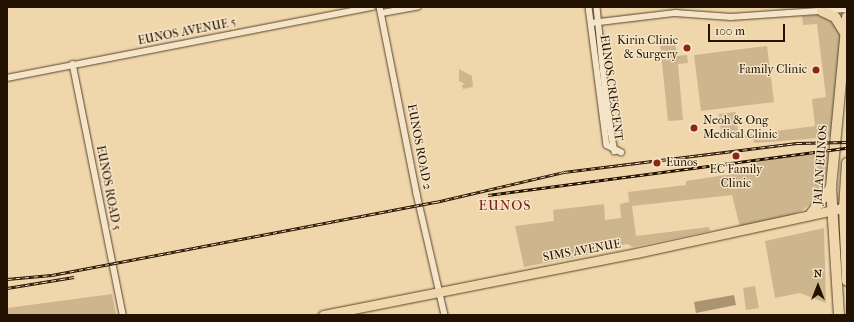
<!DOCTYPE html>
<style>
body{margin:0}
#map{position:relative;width:854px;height:322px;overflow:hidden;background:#f0d7ab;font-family:"IM FELL French Canon",serif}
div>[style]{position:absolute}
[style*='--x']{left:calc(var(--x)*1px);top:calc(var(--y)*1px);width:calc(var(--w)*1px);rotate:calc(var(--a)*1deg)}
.green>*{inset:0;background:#cdb68e}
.water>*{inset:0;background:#ab9471}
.roads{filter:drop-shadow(0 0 1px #57432b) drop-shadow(0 0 1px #57432b)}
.street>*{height:5.5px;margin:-2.75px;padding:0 2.75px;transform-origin:2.75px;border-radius:2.75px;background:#f5e5c8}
.primary>*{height:9px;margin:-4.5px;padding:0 4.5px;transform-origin:4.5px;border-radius:4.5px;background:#f0d7ab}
.highway>*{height:10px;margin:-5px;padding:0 5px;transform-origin:5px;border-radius:5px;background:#f0d7ab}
.rail>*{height:3px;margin-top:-1.5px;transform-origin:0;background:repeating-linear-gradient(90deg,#f5e5c8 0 4.5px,#241200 0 9px);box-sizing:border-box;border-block:1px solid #241200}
.dots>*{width:11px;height:11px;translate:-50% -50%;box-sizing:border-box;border:2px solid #f5e5c8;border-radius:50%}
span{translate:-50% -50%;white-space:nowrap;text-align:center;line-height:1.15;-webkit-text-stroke:3px #f5e5c8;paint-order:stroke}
.street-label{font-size:12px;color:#241200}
.poi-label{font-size:12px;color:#241200}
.right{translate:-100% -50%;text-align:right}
.left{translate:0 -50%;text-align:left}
.quarter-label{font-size:14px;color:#7a1f14;letter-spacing:1px}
.frame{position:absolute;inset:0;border:8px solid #241200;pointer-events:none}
.north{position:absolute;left:798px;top:266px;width:40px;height:40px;-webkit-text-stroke:3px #f5e5c8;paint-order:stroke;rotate:0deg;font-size:11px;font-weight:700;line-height:16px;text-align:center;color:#241200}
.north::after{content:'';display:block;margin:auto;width:14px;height:18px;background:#241200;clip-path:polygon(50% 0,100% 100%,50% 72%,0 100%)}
.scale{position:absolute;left:708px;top:24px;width:77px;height:18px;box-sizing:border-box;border:2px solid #241200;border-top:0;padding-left:5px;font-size:12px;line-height:14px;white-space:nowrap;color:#241200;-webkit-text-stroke:3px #f5e5c8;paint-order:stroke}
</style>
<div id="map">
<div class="green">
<i style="clip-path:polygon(825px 14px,829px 16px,841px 32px,832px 137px,754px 143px,753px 137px,745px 138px,745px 135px,815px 126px,812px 99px,826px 97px,817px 24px,803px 25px,802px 16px)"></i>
<i style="clip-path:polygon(675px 43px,677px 56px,687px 55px,688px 63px,678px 64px,683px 120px,668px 121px,660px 44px)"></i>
<i style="clip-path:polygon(767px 46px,774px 102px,701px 111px,694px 55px)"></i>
<i style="clip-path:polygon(459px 69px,472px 76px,473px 87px,463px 89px,462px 85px,465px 84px,459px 81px)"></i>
<i style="clip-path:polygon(736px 112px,738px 131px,721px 133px,719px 114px)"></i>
<i style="clip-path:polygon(831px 152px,830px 169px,818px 198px,801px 211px,784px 218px,740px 227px,732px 195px,632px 206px,636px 236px,709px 227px,710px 231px,633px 247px,627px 244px,598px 250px,591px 254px,524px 267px,515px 226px,554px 221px,553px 210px,604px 204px,605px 220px,621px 218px,620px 204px,629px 202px,628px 192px,686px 185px,686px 181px,758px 170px,756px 160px)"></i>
<i style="clip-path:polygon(824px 228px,826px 303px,800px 293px,775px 298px,765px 241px)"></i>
<i style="clip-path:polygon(755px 286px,759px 308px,746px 310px,743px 288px)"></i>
<i style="clip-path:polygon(112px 294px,116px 315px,7px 315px,7px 308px)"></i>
</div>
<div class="water">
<i style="clip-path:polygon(734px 295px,736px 305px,696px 313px,694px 302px)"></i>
</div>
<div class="roads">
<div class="street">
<i style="--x:380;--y:7;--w:191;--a:78.8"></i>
<i style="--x:417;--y:194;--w:124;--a:77"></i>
<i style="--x:589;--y:7;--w:139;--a:82.6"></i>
<i style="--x:607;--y:145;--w:16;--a:27"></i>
<i style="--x:597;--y:7;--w:110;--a:84.2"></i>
<i style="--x:608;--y:116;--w:36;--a:79"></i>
<i style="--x:382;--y:13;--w:36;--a:-10"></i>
<i style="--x:591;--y:23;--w:85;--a:-6.8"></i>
<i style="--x:675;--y:13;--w:56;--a:4.1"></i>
<i style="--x:731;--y:17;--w:116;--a:-3.9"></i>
<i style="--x:73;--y:64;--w:256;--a:78.7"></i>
<i style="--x:7;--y:78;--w:372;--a:-11"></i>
</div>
<div class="primary">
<i style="--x:323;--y:315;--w:319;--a:-11.2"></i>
<i style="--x:636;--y:253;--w:216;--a:-12.3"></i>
</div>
<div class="highway">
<i style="--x:822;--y:11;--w:14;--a:25"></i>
<i style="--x:835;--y:17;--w:19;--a:58"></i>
<i style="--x:847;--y:163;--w:45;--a:93.8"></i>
<i style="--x:844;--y:208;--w:73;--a:87.6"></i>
<i style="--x:811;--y:214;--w:34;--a:-53"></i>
<i style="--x:839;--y:315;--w:128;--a:-93.6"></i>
<i style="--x:831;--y:187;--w:171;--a:-84.6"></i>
</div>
</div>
<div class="rail">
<i style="--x:488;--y:195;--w:362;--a:-7.5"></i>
<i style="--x:7;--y:279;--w:45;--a:-5.1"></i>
<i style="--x:52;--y:275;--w:391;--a:-10.8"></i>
<i style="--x:436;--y:202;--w:131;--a:-13.2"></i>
<i style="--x:564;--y:172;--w:235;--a:-7.1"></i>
<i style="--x:797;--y:143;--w:50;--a:-1.1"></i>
<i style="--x:7;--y:288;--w:68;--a:-9.3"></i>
</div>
<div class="dots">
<i style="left:687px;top:48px;background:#8f2418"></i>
<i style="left:816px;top:70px;background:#8f2418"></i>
<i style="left:694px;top:128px;background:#8f2418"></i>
<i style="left:736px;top:156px;background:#8f2418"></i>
<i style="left:657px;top:163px;background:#8f2418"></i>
</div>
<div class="street-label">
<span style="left:187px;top:32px;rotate:-11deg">EUNOS AVENUE 5</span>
<span style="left:611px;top:88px;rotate:82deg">EUNOS CRESCENT</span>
<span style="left:419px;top:147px;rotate:79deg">EUNOS ROAD 2</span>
<span style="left:821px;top:165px;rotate:-86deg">JALAN EUNOS</span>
<span style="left:108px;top:188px;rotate:79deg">EUNOS ROAD 5</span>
<span style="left:582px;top:251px;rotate:-10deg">SIMS AVENUE</span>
</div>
<div class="poi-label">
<span class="right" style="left:678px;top:48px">Kirin Clinic<br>&amp; Surgery</span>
<span class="right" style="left:807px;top:70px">Family Clinic</span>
<span class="left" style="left:703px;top:128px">Neoh &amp; Ong<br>Medical Clinic</span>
<span class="left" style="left:666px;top:163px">Eunos</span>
<span style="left:736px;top:177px">EC Family<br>Clinic</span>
</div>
<div class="quarter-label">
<span style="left:505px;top:206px">EUNOS</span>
</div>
<div class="frame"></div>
<div class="north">N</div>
<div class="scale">100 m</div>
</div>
